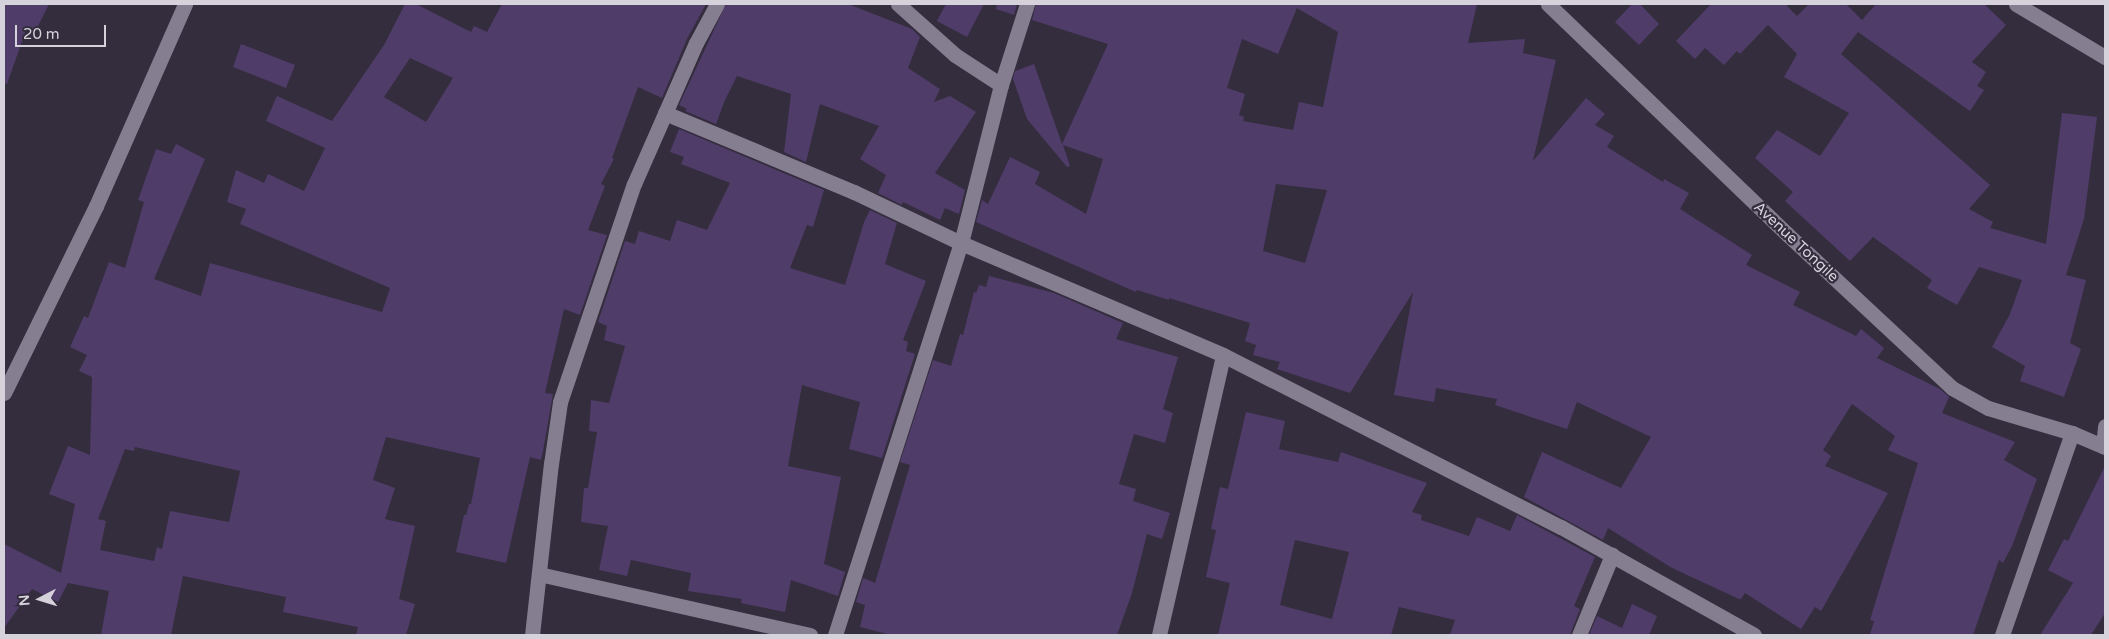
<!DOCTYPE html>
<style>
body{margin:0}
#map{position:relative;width:2109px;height:639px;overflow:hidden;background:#342d3e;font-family:"Varela Round",sans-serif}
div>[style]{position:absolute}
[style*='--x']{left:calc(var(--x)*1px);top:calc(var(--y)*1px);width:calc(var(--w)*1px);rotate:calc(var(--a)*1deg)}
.building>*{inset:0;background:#4f3c69}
.minor>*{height:15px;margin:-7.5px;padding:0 7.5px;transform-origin:7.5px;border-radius:7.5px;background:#857e91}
span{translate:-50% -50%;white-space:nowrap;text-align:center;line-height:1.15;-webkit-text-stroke:4.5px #342d3e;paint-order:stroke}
.street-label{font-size:15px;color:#d5d2dc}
.frame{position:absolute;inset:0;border:5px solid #d5d2dc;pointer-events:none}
.north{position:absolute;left:15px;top:574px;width:50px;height:50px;-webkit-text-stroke:4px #342d3e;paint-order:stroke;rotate:265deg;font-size:14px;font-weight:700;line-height:20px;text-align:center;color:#d5d2dc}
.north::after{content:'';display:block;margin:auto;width:18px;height:22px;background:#d5d2dc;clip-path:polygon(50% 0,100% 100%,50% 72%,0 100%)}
.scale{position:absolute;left:15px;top:25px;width:91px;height:22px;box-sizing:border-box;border:2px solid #d5d2dc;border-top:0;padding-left:6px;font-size:15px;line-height:18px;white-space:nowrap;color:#d5d2dc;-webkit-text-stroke:4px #342d3e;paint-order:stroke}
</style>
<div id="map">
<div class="building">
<i style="clip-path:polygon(4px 4px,49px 4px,35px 32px,26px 30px,7px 84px,4px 83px)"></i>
<i style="clip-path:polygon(evenodd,405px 4px,416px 4px,471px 32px,474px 26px,487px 32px,502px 4px,706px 4px,687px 39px,662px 98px,638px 87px,612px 158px,614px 159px,601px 184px,605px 186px,588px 230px,607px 235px,580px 315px,564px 309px,545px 393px,553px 394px,543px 451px,541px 460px,530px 457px,506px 563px,456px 552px,464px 515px,466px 515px,469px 504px,471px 504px,480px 458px,386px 437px,373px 480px,395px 488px,385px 519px,415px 526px,399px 599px,415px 604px,406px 635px,356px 635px,358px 627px,283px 612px,286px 597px,183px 576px,171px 635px,101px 635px,109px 591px,68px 583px,58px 602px,32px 589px,4px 628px,4px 544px,61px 573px,75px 504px,49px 494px,68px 446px,90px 455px,92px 377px,79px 371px,87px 355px,70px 347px,84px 316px,88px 318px,109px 262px,125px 268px,144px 202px,138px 200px,156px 149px,171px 154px,176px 144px,205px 159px,154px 279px,201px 296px,210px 263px,382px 312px,390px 288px,240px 224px,246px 209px,227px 202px,236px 170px,264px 183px,268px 174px,304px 191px,325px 148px,266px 121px,277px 96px,332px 121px,384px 45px,405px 4px,410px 58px,453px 78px,426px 122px,384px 97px,410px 58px,405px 4px,135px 447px,240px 471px,229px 522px,170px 511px,162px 549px,157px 547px,154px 561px,100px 550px,106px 521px,98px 519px,125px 449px,134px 451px,135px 447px)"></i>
<i style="clip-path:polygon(726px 4px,848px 4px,912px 29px,920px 37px,908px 68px,940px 89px,934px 102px,950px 96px,976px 112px,935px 173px,965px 190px,959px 214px,945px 208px,940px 220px,903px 202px,902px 205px,878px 193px,886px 175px,860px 159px,879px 126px,820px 104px,806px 162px,784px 152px,791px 94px,737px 76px,725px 100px,716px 124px,685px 111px,687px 109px,679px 105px)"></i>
<i style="clip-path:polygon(946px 4px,984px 4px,967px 37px,937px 21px)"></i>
<i style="clip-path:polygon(997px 4px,1017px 4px,1014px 15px,996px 9px)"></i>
<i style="clip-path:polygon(evenodd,1036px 4px,1477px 4px,1468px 43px,1525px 39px,1523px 53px,1556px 60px,1533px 161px,1586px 98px,1605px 114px,1595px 125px,1614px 136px,1607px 147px,1663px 182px,1664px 179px,1689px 193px,1680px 209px,1752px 255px,1746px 265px,1800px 292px,1793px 305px,1856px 336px,1861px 329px,1884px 348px,1877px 358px,1940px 389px,1949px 397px,1942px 413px,2015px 442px,2004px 460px,2037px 479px,2012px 546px,2003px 563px,1999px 560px,1973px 635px,1870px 635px,1874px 621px,1870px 620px,1918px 463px,1888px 450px,1895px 436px,1852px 404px,1823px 450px,1831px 456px,1825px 466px,1888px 493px,1821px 611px,1815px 607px,1801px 629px,1745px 593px,1741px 599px,1739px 599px,1672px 568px,1608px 528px,1603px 540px,1524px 497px,1542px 452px,1621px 488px,1651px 437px,1577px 402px,1567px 429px,1495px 405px,1497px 399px,1436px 388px,1434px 402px,1394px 395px,1413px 292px,1350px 393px,1277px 369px,1280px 362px,1253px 355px,1256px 345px,1245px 341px,1250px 323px,1169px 298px,1169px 300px,1137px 290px,1136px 292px,976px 222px,982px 200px,988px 204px,1010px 157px,1040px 172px,1035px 184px,1086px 214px,1103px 159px,1063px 145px,1070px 166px,1067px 167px,1027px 119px,1013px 79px,1015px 71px,1034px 64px,1062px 144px,1108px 44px,1032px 20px,1036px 4px,1297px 8px,1338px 32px,1323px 107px,1299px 102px,1293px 130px,1243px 121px,1244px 117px,1239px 115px,1245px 94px,1227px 88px,1242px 39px,1278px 54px,1297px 8px,1036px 4px,1276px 184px,1327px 190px,1305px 263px,1263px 251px,1276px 184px)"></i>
<i style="clip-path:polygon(1632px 4px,1640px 4px,1659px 24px,1639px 45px,1615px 22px)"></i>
<i style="clip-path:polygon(1711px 4px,1789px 4px,1787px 6px,1797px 16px,1809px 4px,1846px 4px,1862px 20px,1876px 4px,1984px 4px,2006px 25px,1972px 62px,1986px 72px,1977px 86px,1984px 90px,1970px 111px,1858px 32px,1841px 54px,1990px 185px,1969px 209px,1993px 222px,1990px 228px,2046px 244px,2062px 113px,2097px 117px,2084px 219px,2066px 275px,2086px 280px,2070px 343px,2081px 349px,2064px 397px,2020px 381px,2025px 366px,1992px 347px,2010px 314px,2022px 280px,1979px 267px,1957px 305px,1927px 288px,1932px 280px,1873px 237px,1850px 261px,1785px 201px,1793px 192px,1755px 158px,1777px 130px,1820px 156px,1849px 113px,1784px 77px,1797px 54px,1768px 25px,1740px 54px,1737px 51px,1724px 65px,1705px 48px,1695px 59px,1676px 41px)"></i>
<i style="clip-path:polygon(241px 44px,295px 65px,286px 88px,233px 67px)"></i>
<i style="clip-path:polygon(679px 129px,824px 190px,813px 227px,807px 225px,790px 268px,845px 285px,864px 222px,870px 210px,897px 223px,885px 264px,926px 281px,903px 340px,908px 342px,906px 351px,915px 354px,882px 458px,849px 449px,860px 402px,802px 385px,788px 466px,841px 477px,824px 564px,845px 572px,838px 596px,791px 580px,785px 612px,741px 603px,742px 599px,688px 591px,691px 573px,631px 560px,627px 576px,599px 570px,608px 526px,581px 522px,584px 488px,588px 488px,597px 432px,589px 431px,591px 400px,609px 403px,625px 346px,604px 340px,607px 326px,598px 322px,625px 241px,635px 244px,639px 231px,670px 241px,677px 220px,707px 230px,730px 183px,681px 164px,684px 157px,670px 152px)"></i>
<i style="clip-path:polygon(989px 276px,1054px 293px,1123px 323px,1116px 339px,1178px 357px,1163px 409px,1173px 413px,1165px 443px,1134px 434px,1119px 484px,1136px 489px,1133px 501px,1170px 513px,1162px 539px,1147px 534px,1132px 593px,1117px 635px,891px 635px,860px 627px,865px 605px,856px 602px,863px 578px,875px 583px,910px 465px,900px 462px,933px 360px,951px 366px,960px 334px,963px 335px,974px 292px,976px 293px,979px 285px,986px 287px)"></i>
<i style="clip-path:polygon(evenodd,1246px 412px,1285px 421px,1279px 449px,1338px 462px,1341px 452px,1427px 483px,1412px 512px,1422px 515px,1421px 520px,1469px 536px,1477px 517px,1510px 531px,1517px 515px,1595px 557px,1574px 606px,1580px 609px,1570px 635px,1450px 635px,1455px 620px,1399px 607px,1391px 635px,1218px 635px,1230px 583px,1206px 577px,1216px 530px,1211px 529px,1220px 487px,1228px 489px,1246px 412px,1295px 540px,1349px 552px,1332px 619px,1280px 605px,1295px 540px)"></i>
<i style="clip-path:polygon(2105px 466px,2105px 613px,2091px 635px,2040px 635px,2073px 583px,2048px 570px,2064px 539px,2068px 541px)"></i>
<i style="clip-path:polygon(1632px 604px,1657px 616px,1649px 635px,1589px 635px,1597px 616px,1622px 628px)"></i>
</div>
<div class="minor">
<i style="--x:898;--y:4;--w:76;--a:41.8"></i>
<i style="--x:955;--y:55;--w:55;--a:33.1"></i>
<i style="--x:1548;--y:4;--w:332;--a:43.9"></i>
<i style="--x:1787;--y:234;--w:226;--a:43"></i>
<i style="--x:1952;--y:388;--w:41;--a:29.1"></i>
<i style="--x:1988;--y:408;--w:88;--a:16.6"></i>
<i style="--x:2072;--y:433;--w:36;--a:23"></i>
<i style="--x:2016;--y:4;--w:104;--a:30.8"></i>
<i style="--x:665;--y:113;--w:205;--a:22.7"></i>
<i style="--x:854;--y:192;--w:119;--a:25.5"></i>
<i style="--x:961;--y:243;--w:285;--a:23.1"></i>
<i style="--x:1223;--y:355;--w:379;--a:27"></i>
<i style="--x:1561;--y:527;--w:221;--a:29.2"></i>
<i style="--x:4;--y:393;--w:208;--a:-63.8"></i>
<i style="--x:96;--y:206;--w:221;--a:-66.2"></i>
<i style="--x:2103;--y:446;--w:20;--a:-84"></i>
<i style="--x:539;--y:574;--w:278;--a:12.7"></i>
<i style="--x:532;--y:635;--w:172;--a:-83.7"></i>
<i style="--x:551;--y:464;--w:63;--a:-81.7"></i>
<i style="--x:560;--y:402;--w:230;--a:-71.3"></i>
<i style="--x:634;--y:184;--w:154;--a:-66.3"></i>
<i style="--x:696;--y:43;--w:44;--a:-61.7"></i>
<i style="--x:835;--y:635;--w:412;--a:-72.2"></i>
<i style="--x:961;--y:243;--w:163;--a:-75.8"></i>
<i style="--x:1001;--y:85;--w:85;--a:-72.2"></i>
<i style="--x:1159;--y:635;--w:287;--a:-77.1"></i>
<i style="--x:1579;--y:635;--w:87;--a:-67.6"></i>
<i style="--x:2002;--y:635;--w:214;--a:-70.9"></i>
</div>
<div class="street-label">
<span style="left:1796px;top:242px;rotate:43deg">Avenue Tongile</span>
</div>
<div class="frame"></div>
<div class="north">N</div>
<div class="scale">20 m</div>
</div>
